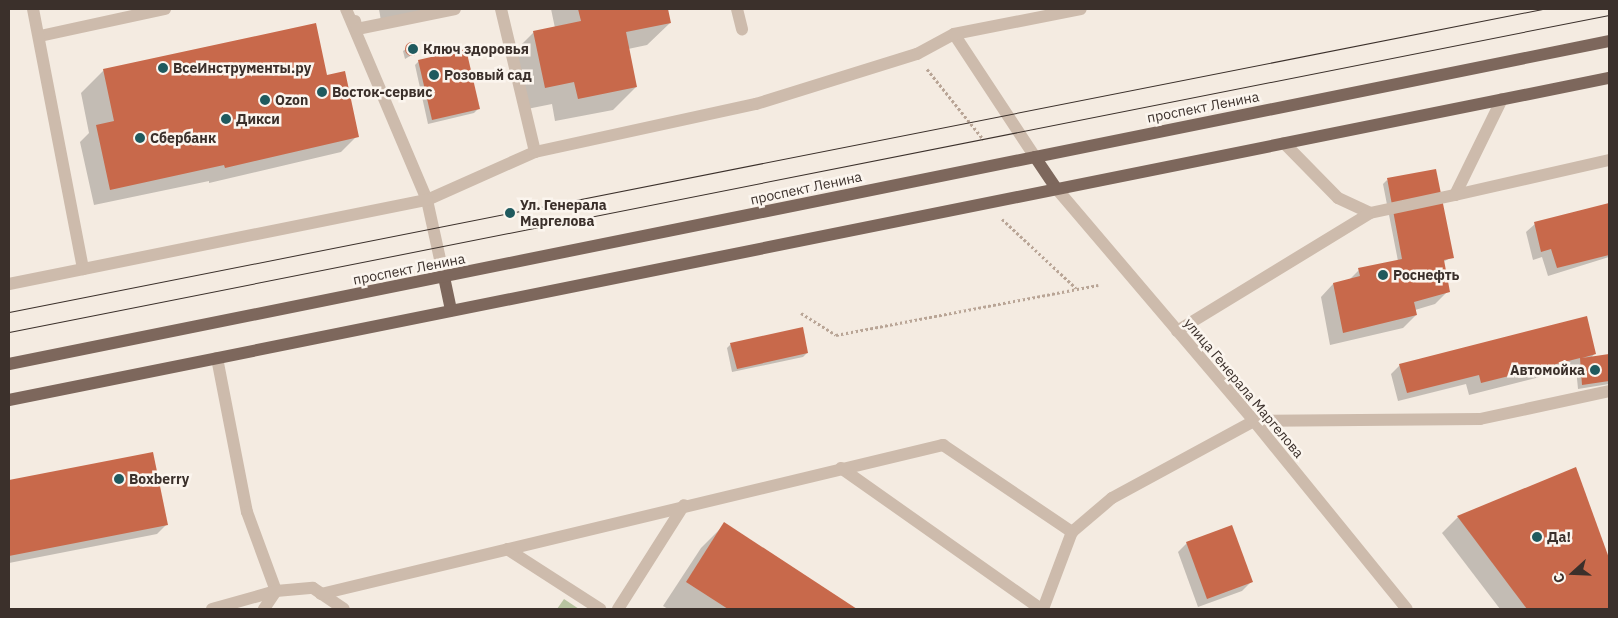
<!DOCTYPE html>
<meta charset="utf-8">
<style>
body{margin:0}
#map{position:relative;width:1618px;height:618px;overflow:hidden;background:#f4ebe1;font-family:"IBM Plex Sans",sans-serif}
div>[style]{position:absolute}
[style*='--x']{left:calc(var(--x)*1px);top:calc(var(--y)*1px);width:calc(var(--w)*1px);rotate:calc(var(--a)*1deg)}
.green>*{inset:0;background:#b8c4a0}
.shadow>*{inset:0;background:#0003}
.building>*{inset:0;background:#c8694b}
.round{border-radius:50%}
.path>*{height:3px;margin-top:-1.5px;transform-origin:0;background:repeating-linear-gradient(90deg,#b9a596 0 2.5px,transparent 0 5px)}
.lane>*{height:12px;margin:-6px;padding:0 6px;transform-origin:6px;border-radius:6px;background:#cdbbac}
.street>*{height:12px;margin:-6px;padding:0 6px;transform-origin:6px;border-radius:6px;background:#cdbbac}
.primary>*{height:12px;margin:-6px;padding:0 6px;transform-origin:6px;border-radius:6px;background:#7d675c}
.tram>*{height:1px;margin:-0.5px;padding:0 0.5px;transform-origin:0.5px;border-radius:0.5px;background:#3b302b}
.dots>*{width:14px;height:14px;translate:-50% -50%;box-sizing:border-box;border:2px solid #fbf5ee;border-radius:50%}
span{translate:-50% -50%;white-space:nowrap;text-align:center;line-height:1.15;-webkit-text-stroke:5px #fbf5ee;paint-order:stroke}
.poi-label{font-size:14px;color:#3b302b;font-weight:700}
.left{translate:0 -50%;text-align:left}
.right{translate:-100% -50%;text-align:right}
.street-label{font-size:14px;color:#3b302b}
.frame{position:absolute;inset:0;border:10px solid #3b302b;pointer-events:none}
.north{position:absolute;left:1548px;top:548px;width:50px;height:50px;-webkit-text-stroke:4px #fbf5ee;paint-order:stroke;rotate:250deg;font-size:14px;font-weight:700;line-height:20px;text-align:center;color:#3b302b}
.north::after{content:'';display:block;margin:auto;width:18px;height:22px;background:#3b302b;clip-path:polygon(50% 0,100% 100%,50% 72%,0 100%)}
</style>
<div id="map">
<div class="green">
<i style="clip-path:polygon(564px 599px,579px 609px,557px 609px)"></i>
</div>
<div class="shadow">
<i style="clip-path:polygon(379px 9px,437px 9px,381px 21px)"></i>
<i style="clip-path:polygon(551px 9px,667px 9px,670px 23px,647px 45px,628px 49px,636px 87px,613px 110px,555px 121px,552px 104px,522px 110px,511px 55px,534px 32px,555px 28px)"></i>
<i style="clip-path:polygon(414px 44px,417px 52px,405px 59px,403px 51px)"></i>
<i style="clip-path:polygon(419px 61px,478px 109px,474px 113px,428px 124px,415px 65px)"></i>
<i style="clip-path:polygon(104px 70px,357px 136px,341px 152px,209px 183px,209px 181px,94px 205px,80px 142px,89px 133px,81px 93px)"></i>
<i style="clip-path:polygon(1387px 180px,1452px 257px,1443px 262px,1448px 291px,1435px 304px,1415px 310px,1416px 315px,1403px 328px,1330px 345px,1321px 297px,1333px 284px,1348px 281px,1359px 270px,1398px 261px,1383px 184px)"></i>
<i style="clip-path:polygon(1609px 204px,1609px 257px,1548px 276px,1542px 257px,1533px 260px,1526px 232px,1535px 224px)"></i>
<i style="clip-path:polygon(731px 344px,807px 353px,803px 357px,732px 372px,727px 348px)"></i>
<i style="clip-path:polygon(1595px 353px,1591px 358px,1609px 355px,1609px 384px,1578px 389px,1576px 368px,1469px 395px,1466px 384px,1398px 401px,1391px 374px,1400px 365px)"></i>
<i style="clip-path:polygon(152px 453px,166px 525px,157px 534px,9px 563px,9px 481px)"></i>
<i style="clip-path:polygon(1576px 469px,1609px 562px,1609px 609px,1500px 609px,1442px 533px,1458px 517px)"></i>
<i style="clip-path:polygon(725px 524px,855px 609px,668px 609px,663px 606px,701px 548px)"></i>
<i style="clip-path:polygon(1187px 543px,1251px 582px,1242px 591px,1198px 607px,1178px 552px)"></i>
</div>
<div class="building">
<i style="clip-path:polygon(578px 9px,668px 9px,671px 23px,626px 32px,637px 87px,578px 99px,574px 82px,545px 88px,533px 31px,581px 21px)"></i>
<i style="clip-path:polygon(316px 23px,327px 75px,345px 71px,359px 137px,225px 168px,224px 165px,110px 190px,96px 125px,114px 121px,103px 69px)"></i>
<i class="round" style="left:405px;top:42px;width:14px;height:14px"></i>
<i style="clip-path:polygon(466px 49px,480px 109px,432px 120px,418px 60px)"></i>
<i style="clip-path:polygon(1436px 169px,1454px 258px,1444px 260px,1450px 292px,1414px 302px,1417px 315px,1343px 333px,1333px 283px,1360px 276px,1358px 268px,1402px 259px,1387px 178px)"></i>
<i style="clip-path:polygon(1609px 203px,1609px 255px,1557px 268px,1551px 249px,1541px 252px,1534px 222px)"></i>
<i style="clip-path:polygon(1587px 316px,1596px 354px,1582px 358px,1609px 354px,1609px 381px,1582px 385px,1580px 358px,1481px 383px,1479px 375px,1407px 393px,1399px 364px)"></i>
<i style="clip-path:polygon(803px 327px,808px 353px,737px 369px,730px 343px)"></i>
<i style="clip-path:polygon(153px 452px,168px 525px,9px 556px,9px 480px)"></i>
<i style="clip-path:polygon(1576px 467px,1609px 558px,1609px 609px,1527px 609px,1457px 516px)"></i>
<i style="clip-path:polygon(724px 522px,857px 609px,728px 609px,686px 582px)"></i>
<i style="clip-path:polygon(1232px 525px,1253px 582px,1207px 599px,1186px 542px)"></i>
</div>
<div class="path">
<i style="--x:927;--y:69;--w:90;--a:51.3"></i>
<i style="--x:1002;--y:219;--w:101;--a:43"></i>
<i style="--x:801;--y:313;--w:41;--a:32.2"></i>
<i style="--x:836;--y:335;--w:267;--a:-10.8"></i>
</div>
<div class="lane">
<i style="--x:346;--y:9;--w:207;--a:67"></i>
<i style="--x:427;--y:200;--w:79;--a:77.6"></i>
<i style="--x:501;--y:9;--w:147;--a:76.6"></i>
<i style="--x:737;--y:9;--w:21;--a:76"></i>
<i style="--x:355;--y:21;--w:8;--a:76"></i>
<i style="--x:357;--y:29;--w:100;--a:-11.5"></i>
<i style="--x:954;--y:34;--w:147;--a:56.6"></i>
<i style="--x:40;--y:36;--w:128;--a:-12.2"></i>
<i style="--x:1284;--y:143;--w:77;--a:45.5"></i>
<i style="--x:1338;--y:198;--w:35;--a:25"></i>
<i style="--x:1370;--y:213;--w:87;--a:-12"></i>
<i style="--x:1455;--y:195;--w:107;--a:-63.9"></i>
<i style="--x:1455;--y:195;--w:158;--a:-12.8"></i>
<i style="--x:427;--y:200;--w:118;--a:-24"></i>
<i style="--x:535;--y:152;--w:226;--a:-12.3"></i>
<i style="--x:756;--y:104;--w:169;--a:-17.3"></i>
<i style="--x:917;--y:54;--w:42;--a:-28.4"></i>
<i style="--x:954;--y:34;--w:129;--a:-11.1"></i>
<i style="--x:1177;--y:331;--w:226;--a:-31.4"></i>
<i style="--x:217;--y:358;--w:157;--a:79"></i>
<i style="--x:247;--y:512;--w:84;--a:69.8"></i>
<i style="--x:276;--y:591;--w:37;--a:-5"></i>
<i style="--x:313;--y:588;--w:37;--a:34"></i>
<i style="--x:841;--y:468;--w:245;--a:35.2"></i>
<i style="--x:507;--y:549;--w:111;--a:32.8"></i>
<i style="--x:321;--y:594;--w:640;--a:-13.47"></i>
<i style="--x:943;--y:445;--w:156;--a:34"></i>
<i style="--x:212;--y:609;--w:66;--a:-15.7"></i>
<i style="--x:276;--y:591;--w:22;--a:124"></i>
<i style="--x:618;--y:609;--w:123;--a:-57.6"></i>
<i style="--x:1043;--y:609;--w:82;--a:-69.4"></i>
<i style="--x:1072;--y:532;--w:52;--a:-40.4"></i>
<i style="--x:1112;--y:498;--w:162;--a:-28.5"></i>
<i style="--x:1254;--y:421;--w:226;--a:-0.5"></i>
<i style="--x:1480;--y:419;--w:132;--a:-12.2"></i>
</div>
<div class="street">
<i style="--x:33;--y:9;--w:265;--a:79.1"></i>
<i style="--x:1056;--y:188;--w:306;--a:49.6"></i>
<i style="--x:1254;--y:421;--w:242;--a:50.9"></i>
<i style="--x:9;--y:284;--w:426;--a:-11.4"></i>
</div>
<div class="primary">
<i style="--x:1035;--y:157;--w:37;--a:56"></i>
<i style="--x:444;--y:277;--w:34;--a:78"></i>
<i style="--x:9;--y:364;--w:1632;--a:-11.41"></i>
<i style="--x:9;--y:400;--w:1632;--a:-11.38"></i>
</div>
<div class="tram">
<i style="--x:9;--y:312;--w:1563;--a:-11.18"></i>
<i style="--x:9;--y:332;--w:1631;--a:-11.21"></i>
</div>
<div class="dots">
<i style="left:413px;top:49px;background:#1f5a5e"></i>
<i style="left:163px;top:68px;background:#1f5a5e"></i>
<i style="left:434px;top:75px;background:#1f5a5e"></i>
<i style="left:322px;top:92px;background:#1f5a5e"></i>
<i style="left:265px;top:100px;background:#1f5a5e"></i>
<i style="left:226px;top:119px;background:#1f5a5e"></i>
<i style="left:140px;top:138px;background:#1f5a5e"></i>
<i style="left:510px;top:213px;background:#1f5a5e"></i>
<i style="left:1383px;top:275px;background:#1f5a5e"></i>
<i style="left:1595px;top:370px;background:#1f5a5e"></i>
<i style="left:119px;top:479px;background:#1f5a5e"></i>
<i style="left:1537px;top:537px;background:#1f5a5e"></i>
</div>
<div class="poi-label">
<span class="left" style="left:423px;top:49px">Ключ здоровья</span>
<span class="left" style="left:173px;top:68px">ВсеИнструменты.ру</span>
<span class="left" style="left:444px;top:75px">Розовый сад</span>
<span class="left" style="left:332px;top:92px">Восток-сервис</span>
<span class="left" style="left:275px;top:100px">Ozon</span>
<span class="left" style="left:236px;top:119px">Дикси</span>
<span class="left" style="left:150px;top:138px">Сбербанк</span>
<span class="left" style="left:520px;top:213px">Ул. Генерала<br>Маргелова</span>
<span class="left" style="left:1393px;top:275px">Роснефть</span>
<span class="right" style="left:1585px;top:370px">Автомойка</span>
<span class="left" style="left:129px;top:479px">Boxberry</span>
<span class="left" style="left:1547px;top:537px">Да!</span>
</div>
<div class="street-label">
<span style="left:1203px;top:107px;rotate:-11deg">проспект Ленина</span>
<span style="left:806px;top:188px;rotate:-12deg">проспект Ленина</span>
<span style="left:409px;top:269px;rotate:-11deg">проспект Ленина</span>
<span style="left:1244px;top:388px;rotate:50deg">улица Генерала Маргелова</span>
</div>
<div class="frame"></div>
<div class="north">С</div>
</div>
